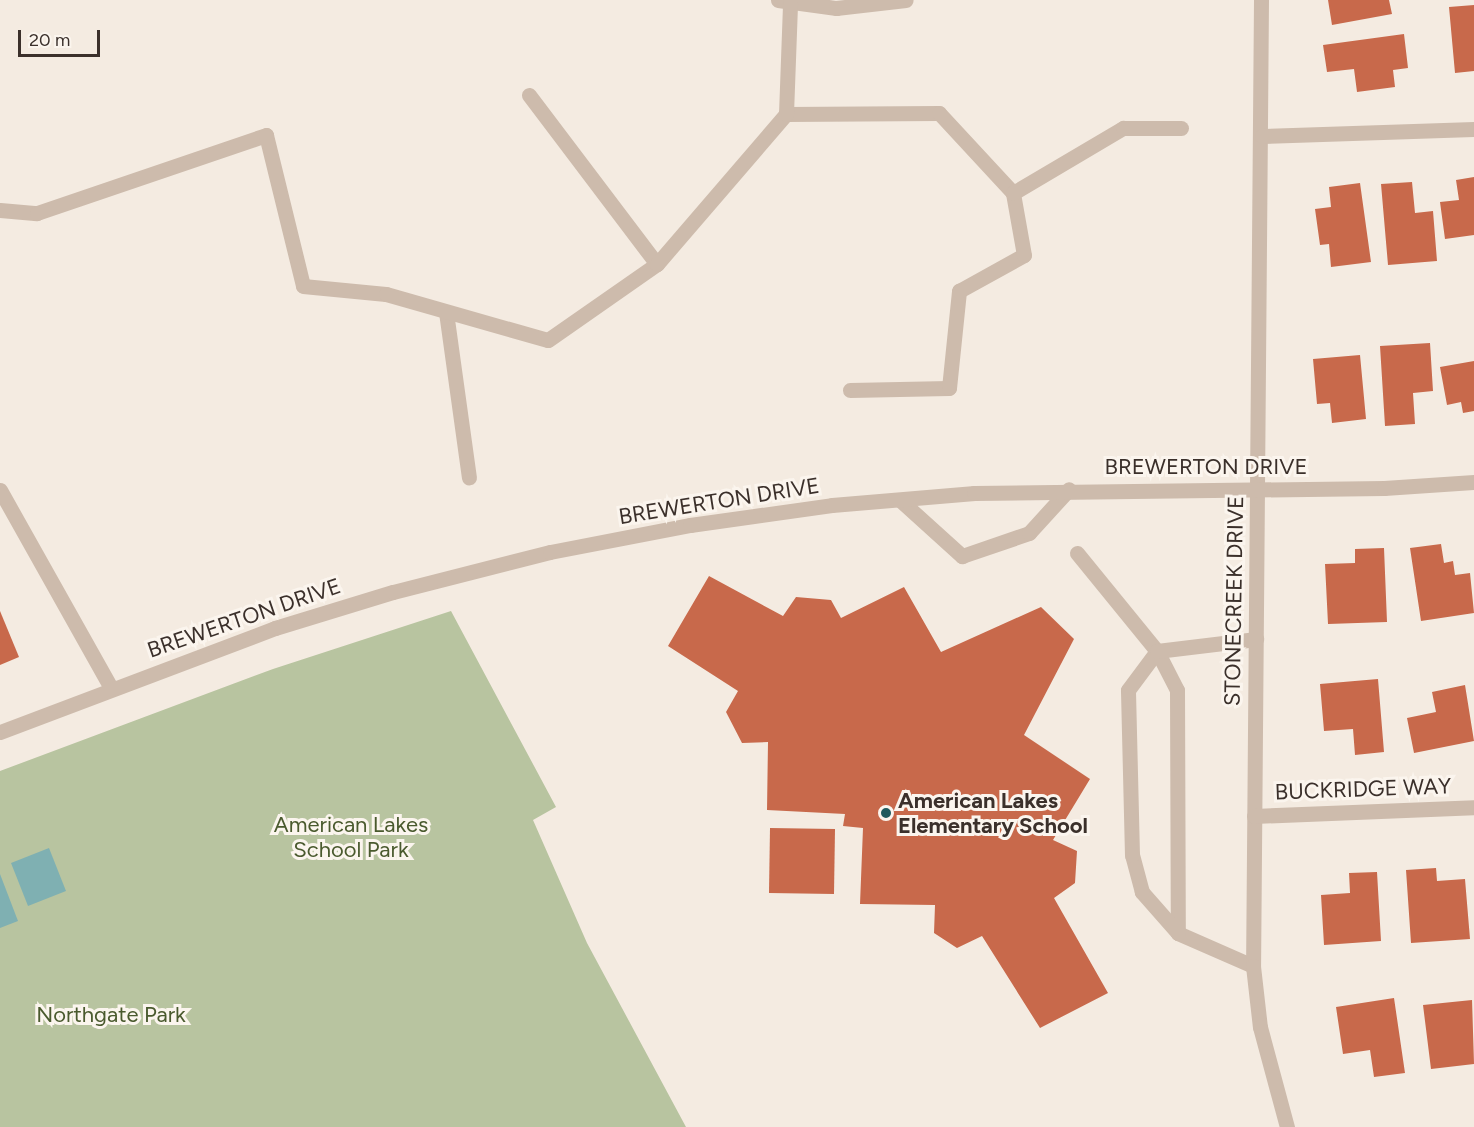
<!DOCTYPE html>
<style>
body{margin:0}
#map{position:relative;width:1474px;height:1127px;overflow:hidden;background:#f4ebe1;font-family:Figtree,sans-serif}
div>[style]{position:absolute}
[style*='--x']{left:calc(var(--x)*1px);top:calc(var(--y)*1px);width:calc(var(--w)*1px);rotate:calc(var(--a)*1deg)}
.green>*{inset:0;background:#b8c4a0}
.water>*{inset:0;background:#7fb0b2}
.building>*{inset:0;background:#c8694b}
.lane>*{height:15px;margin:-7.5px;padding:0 7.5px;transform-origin:7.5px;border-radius:7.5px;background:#cdbbac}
.street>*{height:15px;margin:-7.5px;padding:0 7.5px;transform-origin:7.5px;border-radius:7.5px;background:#cdbbac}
.dots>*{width:16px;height:16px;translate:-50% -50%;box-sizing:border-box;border:3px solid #fbf5ee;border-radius:50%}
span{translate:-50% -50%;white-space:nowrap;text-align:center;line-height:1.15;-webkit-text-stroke:6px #fbf5ee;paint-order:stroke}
.street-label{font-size:22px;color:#3b302b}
.poi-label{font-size:22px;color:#3b302b;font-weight:700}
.left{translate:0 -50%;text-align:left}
.park-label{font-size:22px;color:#4a5a2e}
.scale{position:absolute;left:18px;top:30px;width:82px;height:27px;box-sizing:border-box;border:3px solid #3b302b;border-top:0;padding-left:8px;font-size:18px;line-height:21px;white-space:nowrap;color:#3b302b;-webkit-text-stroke:4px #fbf5ee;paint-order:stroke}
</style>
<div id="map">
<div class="green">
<i style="clip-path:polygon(451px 611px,556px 807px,533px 820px,587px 943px,686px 1127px,0 1127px,0 771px,273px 669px)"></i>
</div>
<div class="water">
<i style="clip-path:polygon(49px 848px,66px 891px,28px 906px,11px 863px)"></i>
<i style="clip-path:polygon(0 874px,18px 921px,0 928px)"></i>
</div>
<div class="building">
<i style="clip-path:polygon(1328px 0,1389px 0,1392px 14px,1332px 25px)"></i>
<i style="clip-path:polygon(1474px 5px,1474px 71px,1455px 73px,1449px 7px)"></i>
<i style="clip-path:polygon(1404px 34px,1408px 68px,1393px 70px,1395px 87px,1357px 92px,1354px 69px,1327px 72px,1323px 45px)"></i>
<i style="clip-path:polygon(1474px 177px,1474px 235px,1445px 239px,1440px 202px,1459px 200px,1456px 180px)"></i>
<i style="clip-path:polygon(1412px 182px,1415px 213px,1433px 211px,1437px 261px,1388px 265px,1381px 184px)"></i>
<i style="clip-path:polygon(1360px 183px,1371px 262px,1331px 267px,1329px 244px,1320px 245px,1315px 209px,1331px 207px,1329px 187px)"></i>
<i style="clip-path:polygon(1430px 343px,1433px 391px,1413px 393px,1415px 424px,1385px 426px,1380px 346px)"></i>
<i style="clip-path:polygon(1360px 355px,1366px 419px,1332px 423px,1330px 403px,1317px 404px,1313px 359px)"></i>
<i style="clip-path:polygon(1474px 361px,1474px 411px,1463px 413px,1461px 402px,1447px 405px,1440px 367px)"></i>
<i style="clip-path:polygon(1441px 544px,1444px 563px,1453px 561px,1455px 575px,1470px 573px,1474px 613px,1421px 621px,1410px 548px)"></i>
<i style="clip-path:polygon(1384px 548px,1387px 622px,1328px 624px,1325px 564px,1355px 563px,1355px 549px)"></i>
<i style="clip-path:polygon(709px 576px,783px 616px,796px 597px,831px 600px,841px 618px,904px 587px,941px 652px,1041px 607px,1074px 639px,1024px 735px,1090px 779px,1053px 840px,1077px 851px,1075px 883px,1054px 898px,1108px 993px,1040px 1028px,982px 936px,957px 948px,934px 933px,935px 905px,860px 904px,863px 828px,843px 826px,845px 814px,767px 810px,768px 742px,742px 743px,726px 712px,738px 691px,668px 646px)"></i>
<i style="clip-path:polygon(0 611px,19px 657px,0 665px)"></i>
<i style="clip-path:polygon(1378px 679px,1384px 752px,1355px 755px,1353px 729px,1324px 731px,1320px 684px)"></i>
<i style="clip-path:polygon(1465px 685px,1474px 741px,1414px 753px,1407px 718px,1436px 712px,1432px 692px)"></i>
<i style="clip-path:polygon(770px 828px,835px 829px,834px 894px,769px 893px)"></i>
<i style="clip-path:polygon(1436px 868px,1437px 881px,1465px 879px,1470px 939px,1411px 943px,1406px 870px)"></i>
<i style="clip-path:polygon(1377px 872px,1381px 941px,1324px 945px,1321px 895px,1350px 893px,1349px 873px)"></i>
<i style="clip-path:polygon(1394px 998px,1405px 1073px,1374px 1077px,1370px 1050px,1343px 1054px,1336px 1007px)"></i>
<i style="clip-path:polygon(1472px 1000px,1474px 1064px,1431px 1069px,1423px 1005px)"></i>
</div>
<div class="lane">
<i style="--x:529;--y:95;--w:212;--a:52.9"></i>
<i style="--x:786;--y:114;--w:153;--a:-0.4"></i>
<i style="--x:939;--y:113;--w:109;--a:47.2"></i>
<i style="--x:446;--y:312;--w:167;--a:82.1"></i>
<i style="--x:850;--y:390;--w:99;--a:-1.2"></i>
<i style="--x:949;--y:388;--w:98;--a:-84.1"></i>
<i style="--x:959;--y:291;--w:74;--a:-29"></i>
<i style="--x:1024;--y:255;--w:63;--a:-100.1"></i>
<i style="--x:1013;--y:193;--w:128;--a:-30.6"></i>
<i style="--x:1123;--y:128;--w:58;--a:0"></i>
<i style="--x:900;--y:500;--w:84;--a:42.1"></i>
<i style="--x:962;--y:556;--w:71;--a:-18.9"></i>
<i style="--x:1029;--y:533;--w:59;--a:-47.7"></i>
<i style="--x:1077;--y:553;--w:127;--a:50.8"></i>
<i style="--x:1157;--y:651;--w:44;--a:62.9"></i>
<i style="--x:1177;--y:690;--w:243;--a:89.8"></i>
<i style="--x:1253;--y:966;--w:82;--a:-156.3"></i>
<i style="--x:1178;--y:933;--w:55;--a:-131.3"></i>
<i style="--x:1142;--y:892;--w:38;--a:-105"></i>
<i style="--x:1132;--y:855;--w:165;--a:-91.4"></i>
<i style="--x:1128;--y:690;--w:49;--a:-53.4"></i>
<i style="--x:1157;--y:651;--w:100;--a:-6.9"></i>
</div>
<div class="street">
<i style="--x:778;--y:0;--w:59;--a:7.9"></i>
<i style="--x:836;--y:8;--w:70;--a:-6.5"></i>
<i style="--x:1261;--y:0;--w:966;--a:90.47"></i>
<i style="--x:1253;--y:966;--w:61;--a:83.5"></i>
<i style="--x:1260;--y:1027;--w:104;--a:74.9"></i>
<i style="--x:1262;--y:136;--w:212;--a:-1.9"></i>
<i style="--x:0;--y:210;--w:37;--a:5"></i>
<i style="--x:37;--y:213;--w:242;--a:-18.8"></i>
<i style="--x:266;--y:135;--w:155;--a:76.2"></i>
<i style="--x:303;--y:286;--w:83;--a:5.5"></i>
<i style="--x:386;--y:294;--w:168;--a:15.9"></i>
<i style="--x:548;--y:340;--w:133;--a:-34.9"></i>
<i style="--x:657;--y:264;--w:198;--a:-49.3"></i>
<i style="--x:786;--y:114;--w:111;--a:-87.9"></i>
<i style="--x:0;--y:490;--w:227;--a:60.7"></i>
<i style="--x:0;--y:732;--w:294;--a:-20.7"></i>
<i style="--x:275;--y:628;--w:123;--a:-17"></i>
<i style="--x:393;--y:592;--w:162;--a:-14.3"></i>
<i style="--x:550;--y:552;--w:143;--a:-10.9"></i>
<i style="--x:690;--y:525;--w:143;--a:-8"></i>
<i style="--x:832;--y:505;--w:143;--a:-4.8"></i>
<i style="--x:974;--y:493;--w:410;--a:-0.7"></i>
<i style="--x:1384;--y:488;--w:90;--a:-3.8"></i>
<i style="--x:1254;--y:816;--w:220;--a:-2.3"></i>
</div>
<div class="dots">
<i style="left:886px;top:813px;background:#1f5a5e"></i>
</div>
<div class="street-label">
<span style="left:1206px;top:467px">BREWERTON DRIVE</span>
<span style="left:719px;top:501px;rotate:-9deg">BREWERTON DRIVE</span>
<span style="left:1234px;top:601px;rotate:-89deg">STONECREEK DRIVE</span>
<span style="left:244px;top:618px;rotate:-19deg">BREWERTON DRIVE</span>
<span style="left:1363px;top:789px;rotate:-2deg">BUCKRIDGE WAY</span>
</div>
<div class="poi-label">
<span class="left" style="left:898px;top:813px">American Lakes<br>Elementary School</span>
</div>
<div class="park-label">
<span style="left:351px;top:837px">American Lakes<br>School Park</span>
<span style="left:111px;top:1015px">Northgate Park</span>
</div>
<div class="scale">20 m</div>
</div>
